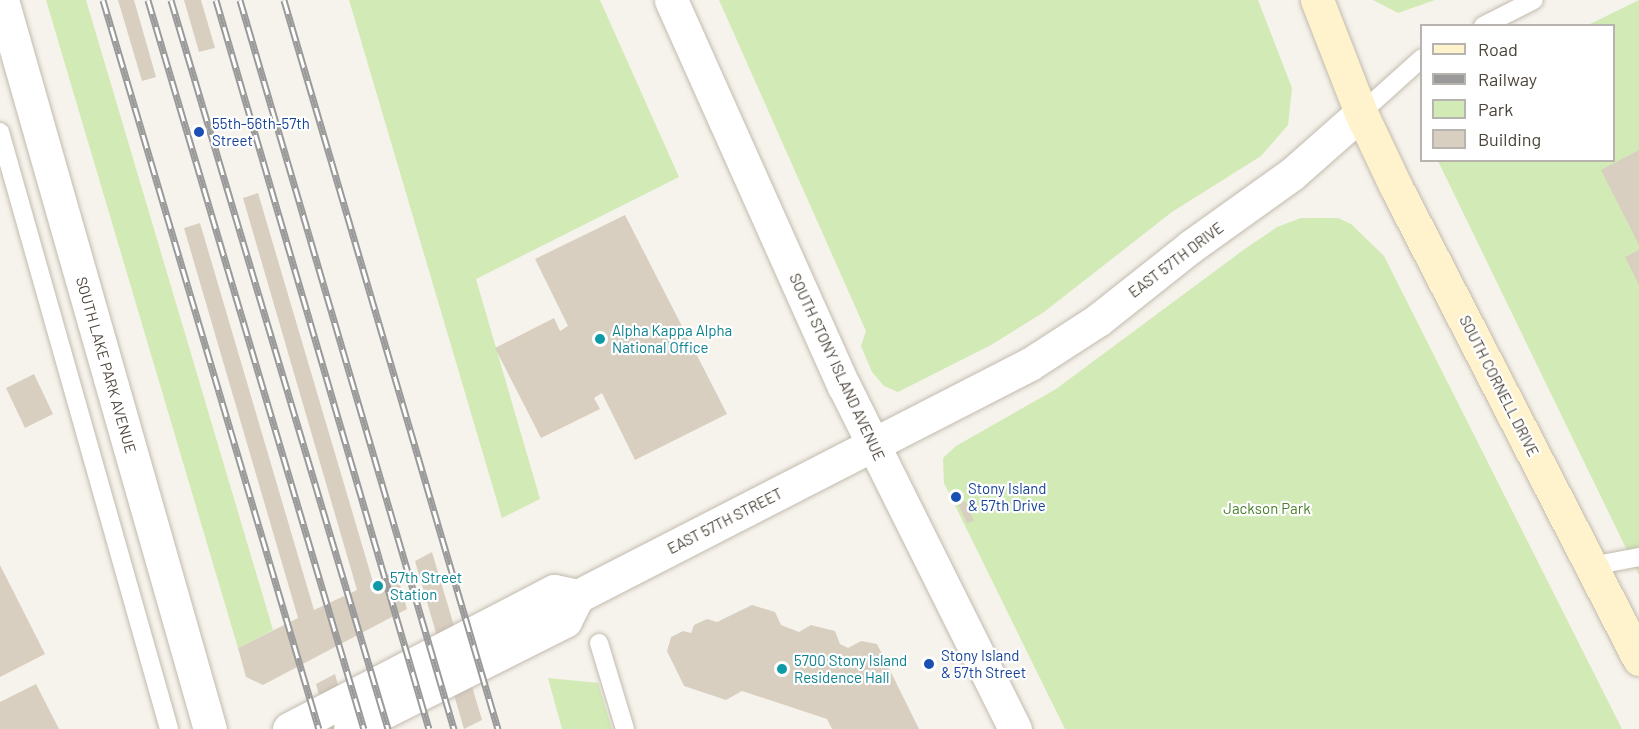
<!DOCTYPE html>
<style>
body{margin:0}
#map{position:relative;width:1639px;height:729px;overflow:hidden;background:#f6f3ec;font-family:Barlow,sans-serif}
div>[style]{position:absolute}
[style*='--x']{left:calc(var(--x)*1px);top:calc(var(--y)*1px);width:calc(var(--w)*1px);rotate:calc(var(--a)*1deg)}
.green>*{inset:0;background:#d2eab5}
.building>*{inset:0;background:#d8cfc1}
.roads{filter:drop-shadow(0 0 2px #c2bbae) drop-shadow(0 0 2px #c2bbae)}
.service>*{height:18px;margin:-9px;padding:0 9px;transform-origin:9px;border-radius:9px;background:#fff}
.minor>*{height:33px;margin:-16.5px;padding:0 16.5px;transform-origin:16.5px;border-radius:16.5px;background:#fff}
.tertiary>*{height:33px;margin:-16.5px;padding:0 16.5px;transform-origin:16.5px;border-radius:16.5px;background:#fff}
.secondary>*{height:33px;margin:-16.5px;padding:0 16.5px;transform-origin:16.5px;border-radius:16.5px;background:#fff3cd}
.rail>*{height:7px;margin-top:-3.5px;transform-origin:0;background:repeating-linear-gradient(90deg,#fff 0 14px,#9a9a9a 0 28px);box-sizing:border-box;border-block:2px solid #9a9a9a}
.dots>*{width:16px;height:16px;translate:-50% -50%;box-sizing:border-box;border:3px solid #fff;border-radius:50%}
span{translate:-50% -50%;white-space:nowrap;text-align:center;line-height:1.15;-webkit-text-stroke:4.5px #fff;paint-order:stroke}
.transit-label{font-size:15px;color:#164399}
.left{translate:0 -50%;text-align:left}
.street-label{font-size:15px;color:#4b4439}
.culture-label{font-size:15px;color:#0d838f}
.park-label{font-size:15px;color:#4a7f2a}
.legend{position:absolute;left:1420px;top:24px;width:195px;height:138px;box-sizing:border-box;background:#fff;border:2px solid #b7b4b0;margin:0;padding:8px 10px;list-style:none;font-size:18px;color:#4b4439}
.legend li{display:flex;align-items:center;gap:12px;height:30px}
.legend b{width:30px;border:2px solid #b7b4b0}
</style>
<div id="map">
<div class="green">
<i style="clip-path:polygon(46px 0,86px 0,273px 630px,238px 648px)"></i>
<i style="clip-path:polygon(349px 0,600px 0,679px 177px,476px 279px,540px 499px,502px 518px)"></i>
<i style="clip-path:polygon(719px 0,1258px 0,1292px 88px,1288px 125px,1261px 156px,1172px 212px,1044px 312px,991px 345px,898px 392px,884px 386px,872px 372px,861px 346px,866px 331px)"></i>
<i style="clip-path:polygon(1373px 0,1435px 0,1398px 13px)"></i>
<i style="clip-path:polygon(1639px 0,1639px 575px,1438px 161px,1614px 160px,1614px 26px,1588px 25px)"></i>
<i style="clip-path:polygon(1301px 218px,1338px 218px,1351px 224px,1384px 256px,1622px 729px,1065px 729px,944px 483px,943px 458px,956px 446px,1056px 389px,1242px 251px,1277px 227px)"></i>
<i style="clip-path:polygon(548px 678px,598px 683px,612px 729px,562px 729px)"></i>
</div>
<div class="building">
<i style="clip-path:polygon(118px 0,134px 0,156px 77px,142px 81px)"></i>
<i style="clip-path:polygon(184px 0,201px 0,215px 48px,199px 52px)"></i>
<i style="clip-path:polygon(1639px 150px,1639px 245px,1601px 170px)"></i>
<i style="clip-path:polygon(258px 193px,373px 582px,396px 570px,407px 609px,263px 685px,246px 677px,238px 648px,298px 618px,184px 228px,200px 223px,314px 610px,357px 590px,243px 198px)"></i>
<i style="clip-path:polygon(625px 215px,727px 414px,635px 460px,602px 393px,594px 398px,600px 409px,541px 438px,495px 348px,554px 318px,560px 331px,568px 326px,535px 259px)"></i>
<i style="clip-path:polygon(1639px 250px,1639px 285px,1625px 257px)"></i>
<i style="clip-path:polygon(34px 374px,53px 414px,25px 428px,6px 388px)"></i>
<i style="clip-path:polygon(965px 501px,974px 521px,967px 523px,958px 504px)"></i>
<i style="clip-path:polygon(432px 552px,482px 720px,464px 729px,415px 561px)"></i>
<i style="clip-path:polygon(0 565px,45px 654px,0 677px)"></i>
<i style="clip-path:polygon(752px 605px,775px 612px,781px 625px,799px 632px,811px 625px,835px 631px,840px 644px,848px 648px,861px 641px,877px 644px,919px 729px,832px 729px,827px 719px,742px 691px,726px 700px,684px 686px,667px 651px,671px 637px,683px 631px,691px 633px,694px 625px,707px 619px,717px 622px)"></i>
<i style="clip-path:polygon(335px 674px,350px 729px,329px 729px,316px 684px)"></i>
<i style="clip-path:polygon(36px 684px,59px 729px,0 729px,0 702px)"></i>
</div>
<div class="roads">
<div class="service">
<i style="--x:1483;--y:26;--w:57;--a:-27"></i>
<i style="--x:1361;--y:113;--w:82;--a:-42"></i>
<i style="--x:0;--y:132;--w:620;--a:74.19"></i>
<i style="--x:1592;--y:566;--w:48;--a:-10.8"></i>
<i style="--x:599;--y:643;--w:90;--a:73.2"></i>
</div>
<div class="minor">
<i style="--x:2;--y:0;--w:758;--a:74.08"></i>
</div>
<div class="tertiary">
<i style="--x:671;--y:0;--w:423;--a:65.9"></i>
<i style="--x:844;--y:386;--w:383;--a:63.5"></i>
<i style="--x:289;--y:729;--w:299;--a:-27.5"></i>
<i style="--x:554;--y:591;--w:25;--a:12"></i>
<i style="--x:350;--y:729;--w:241;--a:-26.7"></i>
<i style="--x:565;--y:621;--w:28;--a:-63"></i>
<i style="--x:578;--y:596;--w:508;--a:-27.17"></i>
<i style="--x:1030;--y:364;--w:81;--a:-32.9"></i>
<i style="--x:1098;--y:320;--w:117;--a:-38.4"></i>
<i style="--x:1190;--y:247;--w:125;--a:-35.6"></i>
<i style="--x:1292;--y:174;--w:92;--a:-41.5"></i>
</div>
<div class="secondary">
<i style="--x:1317;--y:0;--w:121;--a:68.7"></i>
<i style="--x:1361;--y:113;--w:82;--a:64.7"></i>
<i style="--x:1396;--y:187;--w:531;--a:62.76"></i>
</div>
</div>
<div class="rail">
<i style="--x:103;--y:0;--w:760;--a:73.5"></i>
<i style="--x:148;--y:0;--w:760;--a:73.5"></i>
<i style="--x:171;--y:0;--w:761;--a:73.42"></i>
<i style="--x:216;--y:0;--w:759;--a:73.71"></i>
<i style="--x:240;--y:0;--w:760;--a:73.64"></i>
<i style="--x:284;--y:0;--w:760;--a:73.64"></i>
</div>
<div class="dots">
<i style="left:199px;top:132px;background:#1a4fb4"></i>
<i style="left:600px;top:339px;background:#0f9aa8"></i>
<i style="left:956px;top:497px;background:#1a4fb4"></i>
<i style="left:378px;top:586px;background:#0f9aa8"></i>
<i style="left:929px;top:664px;background:#1a4fb4"></i>
<i style="left:782px;top:669px;background:#0f9aa8"></i>
</div>
<div class="transit-label">
<span class="left" style="left:212px;top:132px">55th-56th-57th<br>Street</span>
<span class="left" style="left:968px;top:497px">Stony Island<br>&amp; 57th Drive</span>
<span class="left" style="left:941px;top:664px">Stony Island<br>&amp; 57th Street</span>
</div>
<div class="street-label">
<span style="left:1176px;top:260px;rotate:-37deg">EAST 57TH DRIVE</span>
<span style="left:106px;top:365px;rotate:74deg">SOUTH LAKE PARK AVENUE</span>
<span style="left:837px;top:367px;rotate:65deg">SOUTH STONY ISLAND AVENUE</span>
<span style="left:1499px;top:386px;rotate:63deg">SOUTH CORNELL DRIVE</span>
<span style="left:725px;top:521px;rotate:-27deg">EAST 57TH STREET</span>
</div>
<div class="culture-label">
<span class="left" style="left:612px;top:339px">Alpha Kappa Alpha<br>National Office</span>
<span class="left" style="left:390px;top:586px">57th Street<br>Station</span>
<span class="left" style="left:794px;top:669px">5700 Stony Island<br>Residence Hall</span>
</div>
<div class="park-label">
<span style="left:1267px;top:509px">Jackson Park</span>
</div>
<ul class="legend">
<li><b style="height:8px;background:#fff3cd"></b>Road</li>
<li><b style="height:8px;background:#9a9a9a"></b>Railway</li>
<li><b style="height:16px;background:#d2eab5"></b>Park</li>
<li><b style="height:16px;background:#d8cfc1"></b>Building</li>
</ul>
</div>
